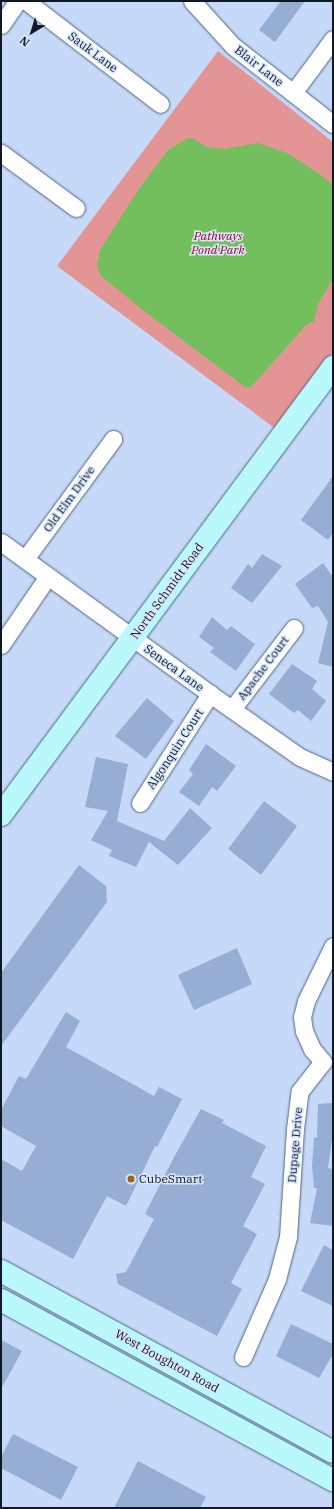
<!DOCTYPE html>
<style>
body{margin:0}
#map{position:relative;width:334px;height:1509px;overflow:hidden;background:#c6d9f8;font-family:"IBM Plex Serif",serif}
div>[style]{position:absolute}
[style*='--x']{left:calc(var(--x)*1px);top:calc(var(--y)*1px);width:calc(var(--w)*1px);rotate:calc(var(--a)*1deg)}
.green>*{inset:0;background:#e39595}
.water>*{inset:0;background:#73bf5e}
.building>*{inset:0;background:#96aed3}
.roads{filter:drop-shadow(0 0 1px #4f6586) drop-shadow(0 0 1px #4f6586)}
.street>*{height:17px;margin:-8.5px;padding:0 8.5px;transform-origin:8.5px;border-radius:8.5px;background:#fff}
.secondary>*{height:22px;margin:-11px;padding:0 11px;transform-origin:11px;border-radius:11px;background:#baf9fb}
.dots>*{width:11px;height:11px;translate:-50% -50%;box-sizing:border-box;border:2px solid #d7e6fd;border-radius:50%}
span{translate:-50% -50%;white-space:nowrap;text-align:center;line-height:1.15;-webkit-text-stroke:3px #d7e6fd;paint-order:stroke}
.street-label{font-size:12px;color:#0f1825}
.park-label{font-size:12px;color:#a4002a;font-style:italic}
.poi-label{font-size:12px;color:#0f1825}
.left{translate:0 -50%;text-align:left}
.frame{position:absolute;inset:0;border:2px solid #0f1825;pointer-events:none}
.north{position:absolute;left:12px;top:12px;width:40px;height:40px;-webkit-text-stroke:3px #d7e6fd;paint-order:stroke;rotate:218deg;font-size:11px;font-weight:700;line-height:16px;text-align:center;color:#0f1825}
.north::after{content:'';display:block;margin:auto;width:14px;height:18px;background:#0f1825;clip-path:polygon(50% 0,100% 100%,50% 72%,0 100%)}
</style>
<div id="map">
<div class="green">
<i style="clip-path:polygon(218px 51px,333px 142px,333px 352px,276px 429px,57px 266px)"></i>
</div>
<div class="water">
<i style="clip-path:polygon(188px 138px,194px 139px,206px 147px,225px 149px,258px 143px,287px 153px,317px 172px,333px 185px,333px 279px,318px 304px,314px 321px,306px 325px,251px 387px,245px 387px,148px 314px,101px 276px,97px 266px,100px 250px,138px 190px,168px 150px)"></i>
</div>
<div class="building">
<i style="clip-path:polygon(281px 1px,305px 1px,275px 42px,259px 30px)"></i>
<i style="clip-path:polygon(333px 476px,333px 533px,328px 540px,301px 520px)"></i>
<i style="clip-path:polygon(262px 554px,282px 566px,252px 603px,231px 588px,248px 564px,252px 568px)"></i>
<i style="clip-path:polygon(323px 563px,333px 577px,333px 667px,318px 663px,328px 622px,318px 606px,312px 608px,295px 584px)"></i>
<i style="clip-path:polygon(212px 617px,227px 630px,231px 626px,255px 644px,236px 671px,210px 652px,214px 648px,199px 637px)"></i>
<i style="clip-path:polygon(292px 664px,317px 681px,312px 689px,326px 701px,311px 721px,298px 710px,294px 713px,269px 694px)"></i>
<i style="clip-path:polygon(147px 698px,174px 721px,146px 759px,115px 736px)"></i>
<i style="clip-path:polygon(206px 744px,236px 766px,217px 791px,212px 787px,199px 806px,179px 792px,193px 774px,189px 770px)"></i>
<i style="clip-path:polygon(96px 757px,128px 764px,117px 821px,164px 841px,190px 808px,212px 828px,178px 865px,149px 842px,136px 867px,109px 856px,112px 850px,91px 840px,108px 811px,85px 807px)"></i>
<i style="clip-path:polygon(264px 801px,297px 826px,261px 875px,228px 849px)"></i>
<i style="clip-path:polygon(79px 865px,106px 886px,107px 902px,1px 1046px,1px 973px)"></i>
<i style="clip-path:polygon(237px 948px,252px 984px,194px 1010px,178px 975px)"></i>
<i style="clip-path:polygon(66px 1012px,80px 1021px,66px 1047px,154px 1096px,159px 1087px,182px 1099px,157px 1147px,155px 1146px,126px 1206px,107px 1196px,73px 1259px,1px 1220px,1px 1159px,22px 1171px,36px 1146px,1px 1126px,1px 1110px,19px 1076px,26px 1079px)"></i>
<i style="clip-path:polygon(333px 1103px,332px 1140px,328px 1168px,333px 1169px,333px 1226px,310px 1223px,317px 1188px,314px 1188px,312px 1166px,314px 1137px,317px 1138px,318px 1104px)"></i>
<i style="clip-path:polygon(201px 1109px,224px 1120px,222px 1123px,266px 1146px,251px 1177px,265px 1184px,243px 1226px,257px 1234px,231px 1283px,242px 1289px,217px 1336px,118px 1284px,116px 1274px,126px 1272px,154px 1219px,145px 1214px,174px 1157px)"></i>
<i style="clip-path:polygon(324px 1245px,333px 1250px,333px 1306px,301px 1291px)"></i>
<i style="clip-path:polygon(291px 1324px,333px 1344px,333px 1354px,319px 1378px,276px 1356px)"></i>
<i style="clip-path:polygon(1px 1340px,22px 1351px,1px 1389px)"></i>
<i style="clip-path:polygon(13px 1434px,78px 1467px,61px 1500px,1px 1468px,1px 1457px)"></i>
<i style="clip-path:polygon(138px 1461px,206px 1497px,200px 1508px,114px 1508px)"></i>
</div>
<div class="roads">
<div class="street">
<i style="--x:26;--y:1;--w:169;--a:37.5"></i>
<i style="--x:192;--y:1;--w:61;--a:47.7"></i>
<i style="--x:233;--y:46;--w:127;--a:38"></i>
<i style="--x:1;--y:25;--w:29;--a:-55"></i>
<i style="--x:293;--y:93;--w:67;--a:-53.5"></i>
<i style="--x:1;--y:153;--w:93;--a:36.3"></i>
<i style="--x:1;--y:542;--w:258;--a:36"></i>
<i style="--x:210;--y:694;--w:110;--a:35"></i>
<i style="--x:300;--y:757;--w:36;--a:24"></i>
<i style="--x:25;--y:559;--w:149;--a:-53.7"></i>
<i style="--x:1;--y:645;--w:83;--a:-55.7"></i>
<i style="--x:232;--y:709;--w:102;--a:-52.6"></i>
<i style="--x:140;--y:803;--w:130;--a:-57.3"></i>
<i style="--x:243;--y:1357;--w:85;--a:-66.4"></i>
<i style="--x:277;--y:1279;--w:43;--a:-75.3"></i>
<i style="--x:288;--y:1237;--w:108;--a:-86.3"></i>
<i style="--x:295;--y:1129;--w:38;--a:-83"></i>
<i style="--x:300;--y:1091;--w:37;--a:-52"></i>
<i style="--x:323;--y:1062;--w:17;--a:-130"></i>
<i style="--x:312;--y:1049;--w:20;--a:-114"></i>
<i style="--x:304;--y:1031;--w:14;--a:-98"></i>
<i style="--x:302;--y:1017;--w:16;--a:-76"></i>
<i style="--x:306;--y:1001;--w:61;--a:-63.9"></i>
</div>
<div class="secondary">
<i style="--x:1;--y:815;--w:558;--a:-53.46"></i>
<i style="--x:1;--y:1271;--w:378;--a:28.6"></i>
<i style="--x:1;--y:1300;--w:378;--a:28.5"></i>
</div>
</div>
<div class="dots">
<i style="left:131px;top:1179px;background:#946a15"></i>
</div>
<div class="street-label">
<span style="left:93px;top:52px;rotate:37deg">Sauk Lane</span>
<span style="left:259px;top:66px;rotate:38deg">Blair Lane</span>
<span style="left:69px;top:499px;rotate:-54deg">Old Elm Drive</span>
<span style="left:167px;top:591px;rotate:-54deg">North Schmidt Road</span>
<span style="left:174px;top:668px;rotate:36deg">Seneca Lane</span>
<span style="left:263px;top:668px;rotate:-53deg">Apache Court</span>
<span style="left:175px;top:749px;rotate:-57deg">Algonquin Court</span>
<span style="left:295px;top:1145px;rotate:-85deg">Dupage Drive</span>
<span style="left:167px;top:1361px;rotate:29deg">West Boughton Road</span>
</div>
<div class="park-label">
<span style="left:218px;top:243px">Pathways<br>Pond Park</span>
</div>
<div class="poi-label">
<span class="left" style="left:139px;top:1179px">CubeSmart</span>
</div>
<div class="frame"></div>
<div class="north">N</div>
</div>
